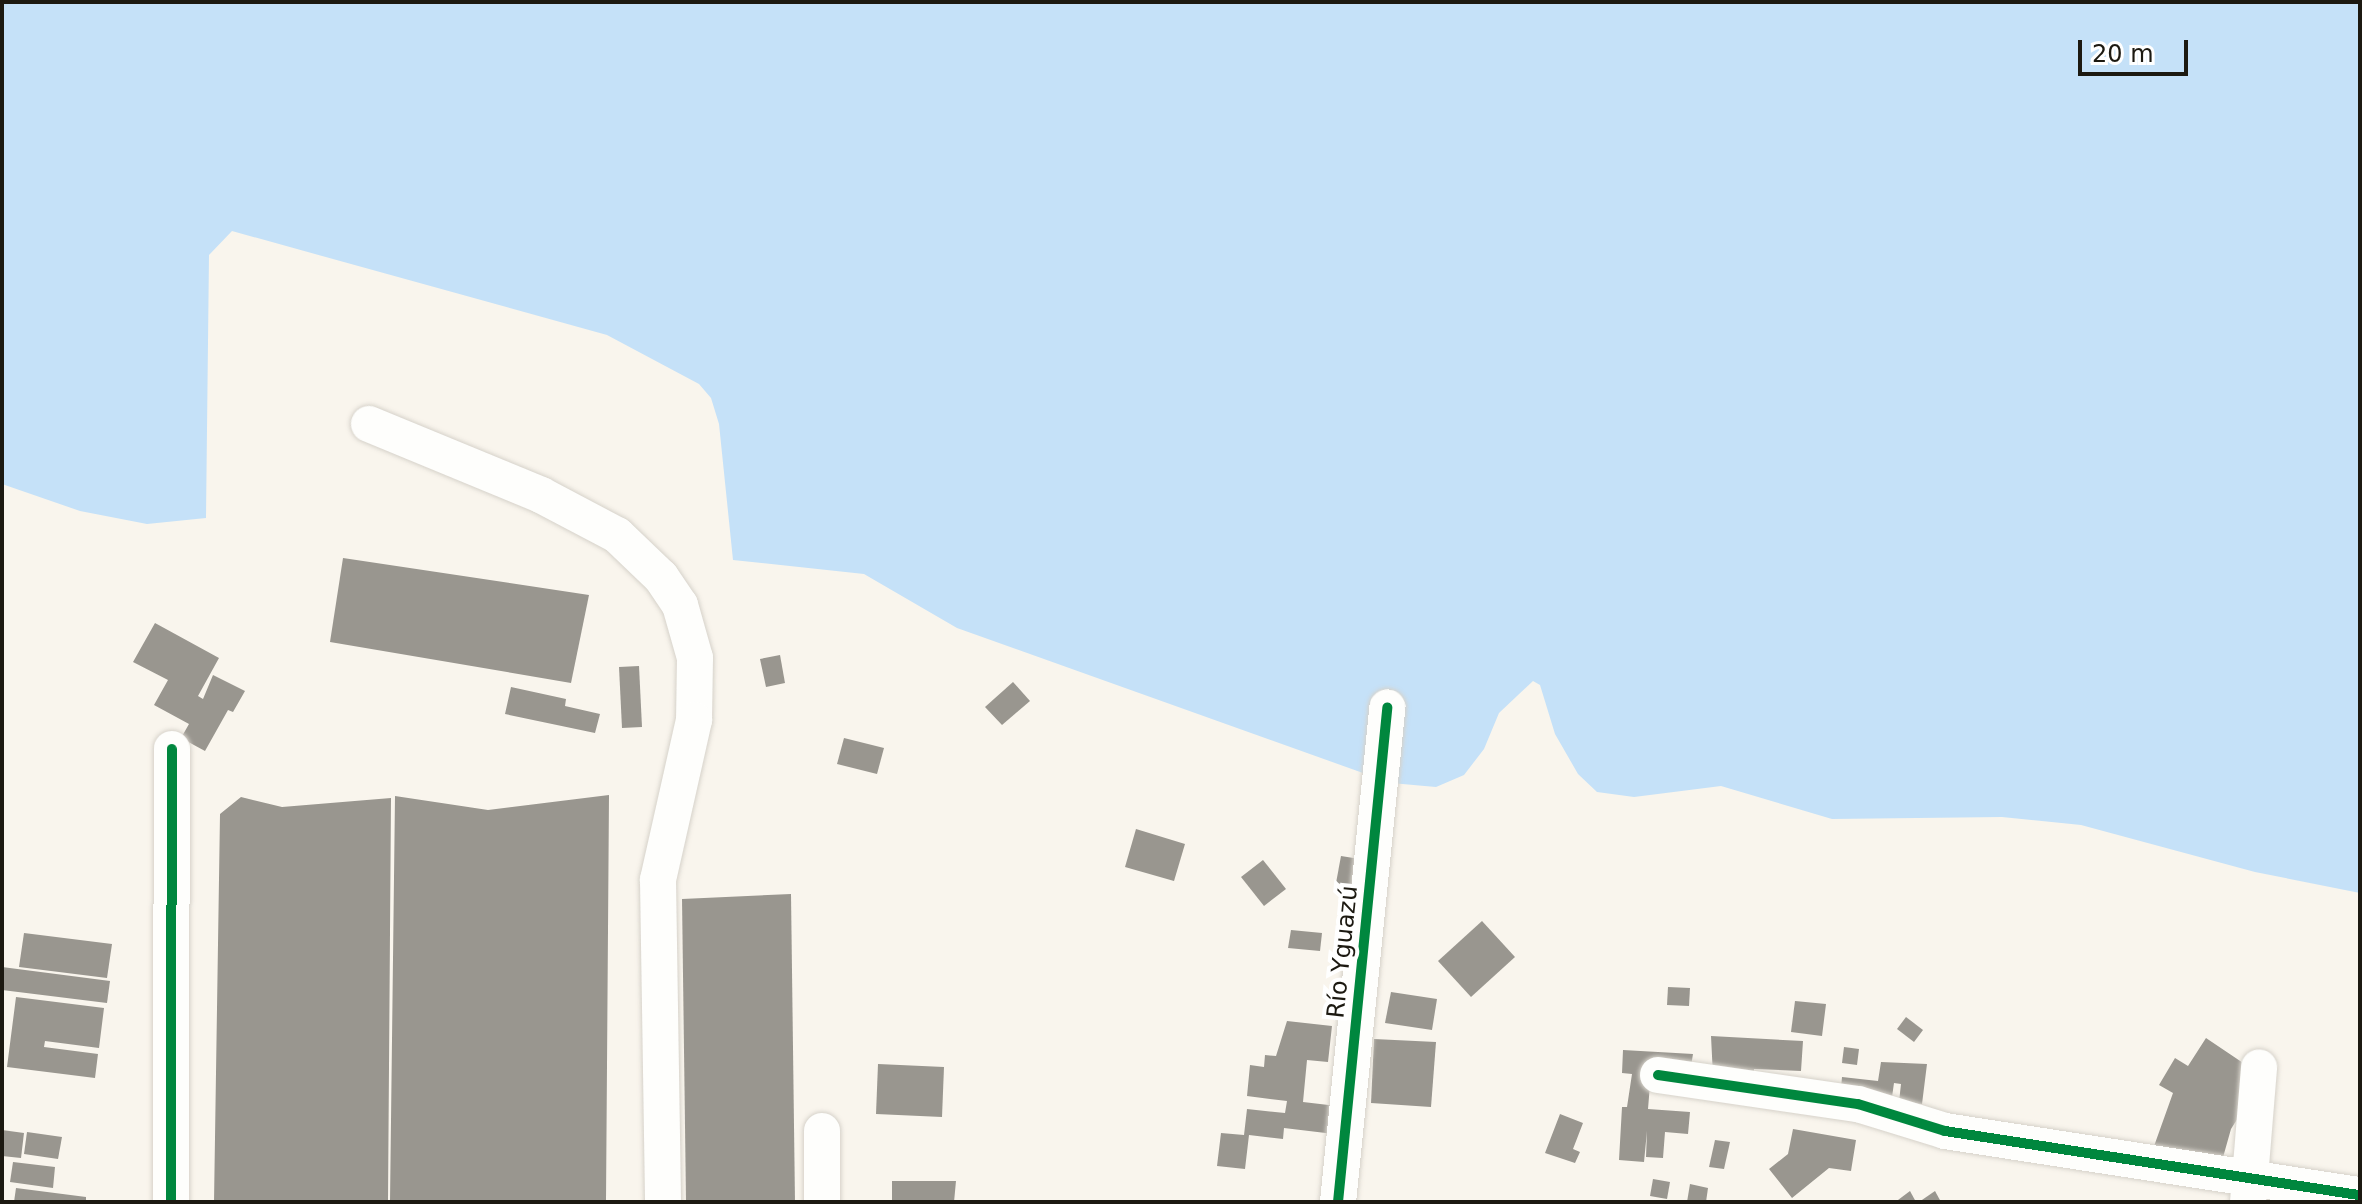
<!DOCTYPE html>
<meta charset="utf-8">
<style>
body{margin:0}
#map{position:relative;width:2362px;height:1204px;overflow:hidden;background:#f9f5ed;font-family:"DejaVu Sans",sans-serif}
div>[style]{position:absolute}
[style*='--x']{left:calc(var(--x)*1px);top:calc(var(--y)*1px);width:calc(var(--w)*1px);rotate:calc(var(--a)*1deg)}
.water>*{inset:0;background:#c5e1f8}
.building>*{inset:0;background:#99968f}
.roads{filter:drop-shadow(0 0 2px #d6d2ca) drop-shadow(0 0 2px #d6d2ca)}
.minor>*{height:36px;margin:-18px;padding:0 18px;transform-origin:18px;border-radius:18px;background:#fefefc}
.cycleway>*{height:10px;margin:-5px;padding:0 5px;transform-origin:5px;border-radius:5px;background:#00873e}
span{translate:-50% -50%;white-space:nowrap;text-align:center;line-height:1.15;-webkit-text-stroke:8px #fff;paint-order:stroke}
.street-label{font-size:24px;color:#1c1911}
.frame{position:absolute;inset:0;border:4px solid #1c1911;pointer-events:none}
.scale{position:absolute;left:2078px;top:40px;width:110px;height:36px;box-sizing:border-box;border:4px solid #1c1911;border-top:0;padding-left:10px;font-size:24px;line-height:28px;white-space:nowrap;color:#1c1911;-webkit-text-stroke:6px #fff;paint-order:stroke}
</style>
<div id="map">
<div class="water">
<i style="clip-path:polygon(2px 2px,2360px 2px,2360px 893px,2255px 872px,2081px 825px,2002px 817px,1832px 819px,1721px 786px,1634px 797px,1597px 792px,1578px 774px,1555px 734px,1540px 685px,1533px 681px,1499px 713px,1484px 749px,1464px 775px,1436px 787px,1391px 783px,957px 628px,864px 574px,733px 560px,719px 424px,711px 398px,699px 384px,607px 335px,232px 231px,209px 255px,206px 518px,147px 524px,80px 511px,2px 484px)"></i>
</div>
<div class="building">
<i style="clip-path:polygon(343px 558px,589px 595px,571px 683px,330px 642px)"></i>
<i style="clip-path:polygon(155px 623px,219px 658px,198px 696px,203px 699px,213px 675px,245px 691px,233px 712px,228px 710px,205px 751px,181px 738px,189px 724px,154px 705px,168px 680px,133px 662px)"></i>
<i style="clip-path:polygon(780px 655px,785px 683px,766px 687px,760px 659px)"></i>
<i style="clip-path:polygon(639px 666px,642px 727px,622px 728px,619px 667px)"></i>
<i style="clip-path:polygon(1013px 682px,1030px 701px,1002px 725px,985px 707px)"></i>
<i style="clip-path:polygon(511px 687px,566px 699px,565px 706px,600px 714px,595px 733px,505px 714px)"></i>
<i style="clip-path:polygon(844px 738px,884px 748px,877px 774px,837px 764px)"></i>
<i style="clip-path:polygon(609px 795px,606px 1202px,390px 1202px,395px 796px,488px 810px)"></i>
<i style="clip-path:polygon(241px 797px,282px 807px,391px 798px,388px 1202px,214px 1202px,220px 814px)"></i>
<i style="clip-path:polygon(1136px 829px,1185px 844px,1174px 881px,1125px 867px)"></i>
<i style="clip-path:polygon(1341px 856px,1366px 860px,1362px 888px,1336px 883px)"></i>
<i style="clip-path:polygon(1263px 860px,1286px 889px,1264px 906px,1241px 877px)"></i>
<i style="clip-path:polygon(791px 894px,795px 1202px,686px 1202px,682px 899px)"></i>
<i style="clip-path:polygon(1482px 921px,1515px 957px,1471px 997px,1438px 961px)"></i>
<i style="clip-path:polygon(1291px 930px,1322px 933px,1320px 951px,1288px 948px)"></i>
<i style="clip-path:polygon(24px 933px,112px 944px,107px 978px,19px 967px)"></i>
<i style="clip-path:polygon(2px 967px,110px 981px,107px 1003px,2px 990px)"></i>
<i style="clip-path:polygon(1668px 987px,1690px 988px,1689px 1006px,1667px 1005px)"></i>
<i style="clip-path:polygon(1391px 992px,1437px 999px,1432px 1030px,1385px 1023px)"></i>
<i style="clip-path:polygon(16px 997px,104px 1008px,99px 1048px,45px 1041px,44px 1047px,98px 1054px,95px 1078px,7px 1067px)"></i>
<i style="clip-path:polygon(1795px 1001px,1826px 1004px,1822px 1036px,1791px 1032px)"></i>
<i style="clip-path:polygon(1906px 1017px,1923px 1030px,1914px 1042px,1897px 1029px)"></i>
<i style="clip-path:polygon(1287px 1021px,1332px 1026px,1328px 1062px,1307px 1060px,1303px 1102px,1337px 1106px,1334px 1134px,1284px 1128px,1283px 1139px,1249px 1135px,1245px 1169px,1217px 1166px,1221px 1133px,1244px 1135px,1247px 1109px,1285px 1113px,1287px 1101px,1247px 1096px,1250px 1065px,1264px 1067px,1265px 1055px,1276px 1056px)"></i>
<i style="clip-path:polygon(1711px 1036px,1803px 1041px,1801px 1071px,1754px 1069px,1753px 1079px,1713px 1076px)"></i>
<i style="clip-path:polygon(2206px 1038px,2252px 1069px,2248px 1102px,2231px 1129px,2220px 1168px,2153px 1149px,2173px 1093px,2159px 1085px,2175px 1058px,2188px 1066px)"></i>
<i style="clip-path:polygon(1374px 1039px,1436px 1042px,1431px 1107px,1371px 1103px)"></i>
<i style="clip-path:polygon(1844px 1047px,1859px 1049px,1857px 1065px,1842px 1063px)"></i>
<i style="clip-path:polygon(1623px 1050px,1693px 1054px,1690px 1072px,1651px 1072px,1648px 1109px,1690px 1112px,1688px 1134px,1665px 1132px,1663px 1158px,1646px 1157px,1647px 1131px,1644px 1162px,1619px 1160px,1622px 1107px,1627px 1107px,1632px 1074px,1622px 1073px)"></i>
<i style="clip-path:polygon(1881px 1062px,1927px 1064px,1922px 1104px,1899px 1102px,1901px 1084px,1894px 1083px,1891px 1104px,1840px 1099px,1842px 1077px,1878px 1081px)"></i>
<i style="clip-path:polygon(878px 1064px,944px 1067px,942px 1117px,876px 1114px)"></i>
<i style="clip-path:polygon(1560px 1114px,1583px 1123px,1573px 1149px,1580px 1152px,1575px 1163px,1545px 1153px)"></i>
<i style="clip-path:polygon(1793px 1129px,1856px 1140px,1851px 1171px,1829px 1168px,1792px 1198px,1769px 1169px,1788px 1154px)"></i>
<i style="clip-path:polygon(2px 1130px,24px 1133px,21px 1158px,2px 1156px)"></i>
<i style="clip-path:polygon(27px 1132px,62px 1137px,58px 1159px,24px 1154px)"></i>
<i style="clip-path:polygon(1715px 1140px,1730px 1142px,1724px 1169px,1709px 1167px)"></i>
<i style="clip-path:polygon(13px 1162px,55px 1167px,53px 1188px,10px 1182px)"></i>
<i style="clip-path:polygon(1653px 1179px,1670px 1182px,1667px 1199px,1650px 1196px)"></i>
<i style="clip-path:polygon(892px 1181px,956px 1181px,954px 1202px,892px 1202px)"></i>
<i style="clip-path:polygon(1690px 1184px,1708px 1188px,1706px 1202px,1687px 1202px)"></i>
<i style="clip-path:polygon(16px 1188px,86px 1197px,86px 1202px,14px 1202px)"></i>
<i style="clip-path:polygon(1910px 1191px,1916px 1202px,1899px 1202px,1898px 1200px)"></i>
<i style="clip-path:polygon(1935px 1191px,1941px 1202px,1919px 1202px)"></i>
</div>
<div class="roads">
<div class="minor">
<i style="--x:369;--y:424;--w:186;--a:22.4"></i>
<i style="--x:541;--y:495;--w:86;--a:27.8"></i>
<i style="--x:617;--y:535;--w:61;--a:43.7"></i>
<i style="--x:661;--y:577;--w:34;--a:56"></i>
<i style="--x:680;--y:605;--w:55;--a:74.2"></i>
<i style="--x:695;--y:658;--w:62;--a:90.9"></i>
<i style="--x:694;--y:720;--w:164;--a:102.7"></i>
<i style="--x:658;--y:880;--w:322;--a:89.1"></i>
<i style="--x:1658;--y:1075;--w:202;--a:8.3"></i>
<i style="--x:1858;--y:1104;--w:91;--a:17.2"></i>
<i style="--x:1945;--y:1131;--w:420;--a:8.8"></i>
<i style="--x:822;--y:1131;--w:71;--a:90"></i>
<i style="--x:171;--y:1202;--w:453;--a:-89.9"></i>
<i style="--x:1338;--y:1202;--w:497;--a:-84.3"></i>
<i style="--x:2248;--y:1202;--w:135;--a:-85.3"></i>
</div>
</div>
<div class="cycleway">
<i style="--x:1658;--y:1075;--w:202;--a:8.3"></i>
<i style="--x:1858;--y:1104;--w:91;--a:17.2"></i>
<i style="--x:1945;--y:1131;--w:420;--a:8.8"></i>
<i style="--x:171;--y:1202;--w:453;--a:-89.9"></i>
<i style="--x:1338;--y:1202;--w:497;--a:-84.3"></i>
</div>
<div class="street-label">
<span style="left:1343px;top:952px;rotate:-84deg">Río Yguazú</span>
</div>
<div class="frame"></div>
<div class="scale">20 m</div>
</div>
